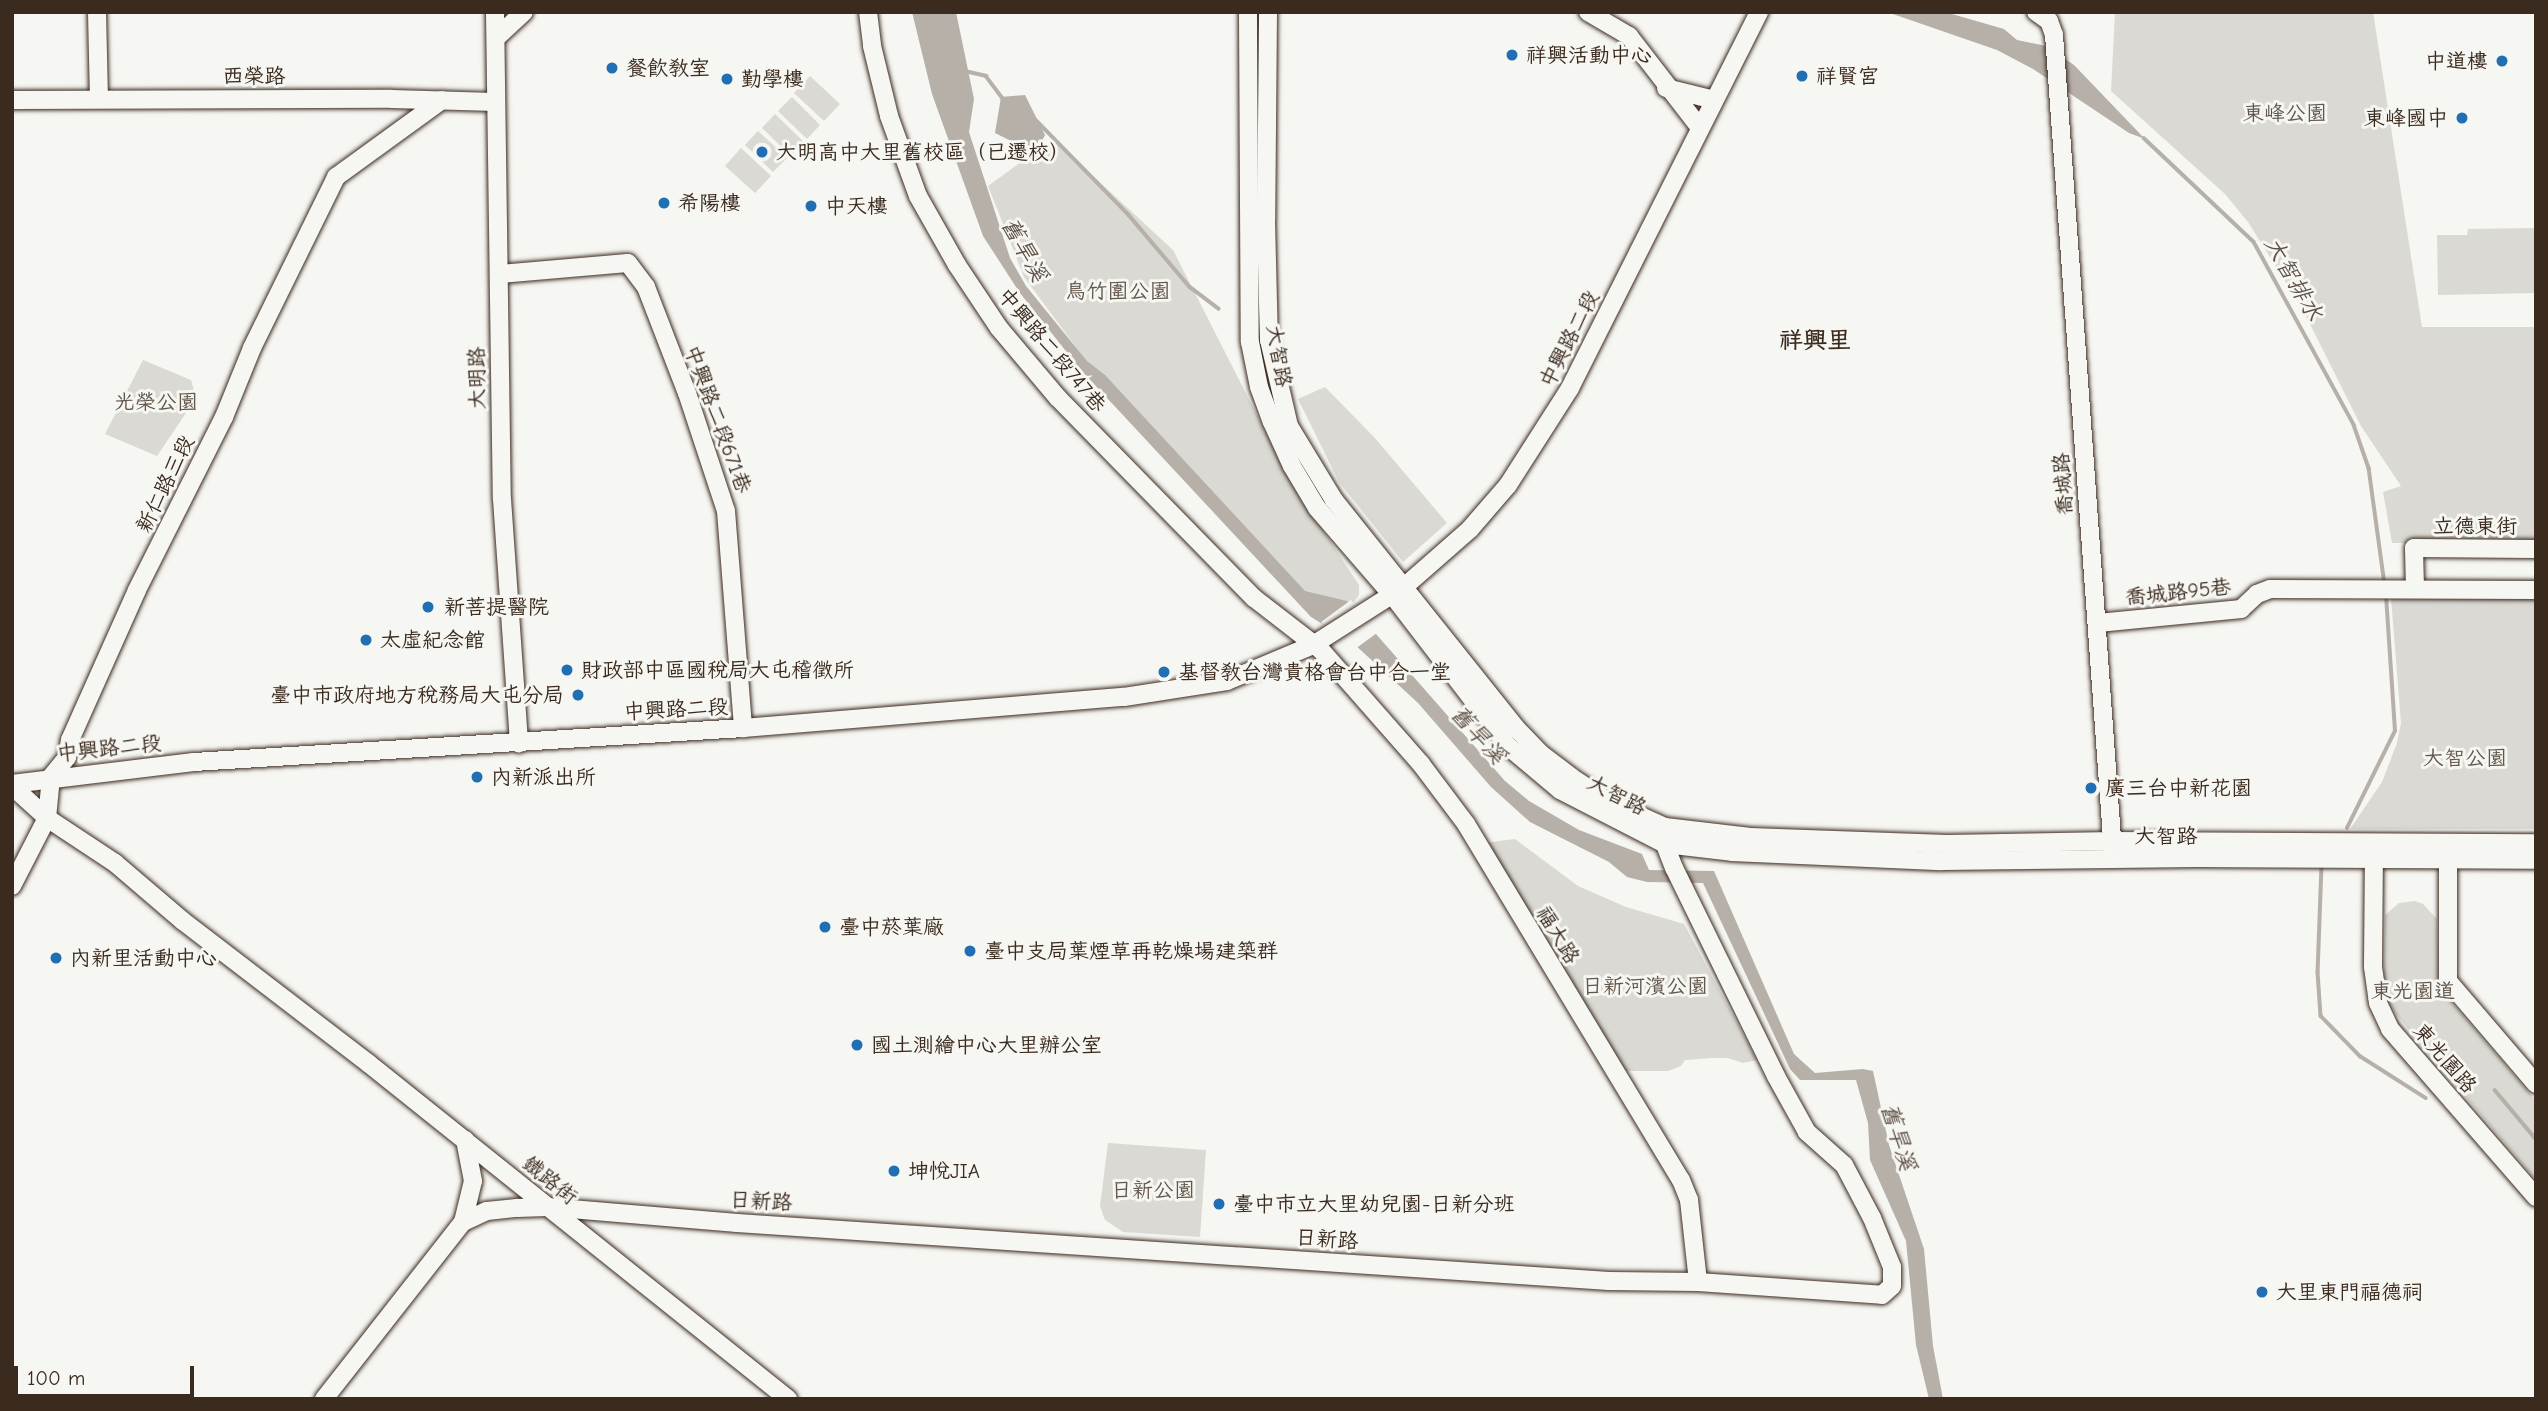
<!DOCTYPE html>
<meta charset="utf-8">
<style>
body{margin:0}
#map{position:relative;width:2548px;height:1411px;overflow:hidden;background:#f6f6f2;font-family:"Comic Neue","LXGW WenKai TC",sans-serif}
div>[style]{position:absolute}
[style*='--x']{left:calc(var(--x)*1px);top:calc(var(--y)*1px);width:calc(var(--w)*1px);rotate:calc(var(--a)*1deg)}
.green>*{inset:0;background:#dad9d3}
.water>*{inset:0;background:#b6b0a9}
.pier>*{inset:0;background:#f6f6f2}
.stream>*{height:3.5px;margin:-1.75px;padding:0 1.75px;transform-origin:1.75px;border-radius:1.75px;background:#b6b0a9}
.roads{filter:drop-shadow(0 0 2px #3b2a1e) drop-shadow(0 0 2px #3b2a1e)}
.minor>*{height:18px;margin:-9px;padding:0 9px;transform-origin:9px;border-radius:9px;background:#f6f6f2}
.dots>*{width:19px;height:19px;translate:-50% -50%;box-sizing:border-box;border:4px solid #f6f6f2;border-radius:50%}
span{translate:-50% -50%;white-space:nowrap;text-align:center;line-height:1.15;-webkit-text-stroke:6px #f6f6f2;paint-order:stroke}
.poi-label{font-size:21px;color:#3b2a1e}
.left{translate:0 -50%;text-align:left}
.right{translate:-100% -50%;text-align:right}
.street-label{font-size:21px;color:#3b2a1e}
.park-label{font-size:21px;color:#63564b}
.water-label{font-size:23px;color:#605248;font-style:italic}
.quarter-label{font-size:24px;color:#3b2a1e;font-weight:700}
.frame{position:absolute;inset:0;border:14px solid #3b2a1e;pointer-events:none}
.scale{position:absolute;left:14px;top:1366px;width:180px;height:32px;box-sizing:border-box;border:4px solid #3b2a1e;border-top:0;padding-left:9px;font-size:21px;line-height:24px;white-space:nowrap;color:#3b2a1e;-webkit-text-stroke:5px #f6f6f2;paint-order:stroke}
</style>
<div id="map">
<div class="green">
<i style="clip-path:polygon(2115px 12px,2373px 12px,2422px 327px,2536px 327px,2536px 543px,2392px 543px,2383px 492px,2401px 486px,2361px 426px,2302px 308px,2248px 222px,2225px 194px,2111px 91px)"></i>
<i style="clip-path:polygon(810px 76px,840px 104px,824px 121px,794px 93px)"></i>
<i style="clip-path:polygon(792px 97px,820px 125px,807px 139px,778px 111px)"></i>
<i style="clip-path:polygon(775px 114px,804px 142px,791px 156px,762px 128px)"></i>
<i style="clip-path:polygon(758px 131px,787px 158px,773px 172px,745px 145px)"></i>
<i style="clip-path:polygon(1053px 139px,1173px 250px,1290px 480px,1359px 585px,1359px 595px,1352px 604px,1323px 605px,1289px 579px,1087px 362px,1024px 277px,988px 186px)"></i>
<i style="clip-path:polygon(741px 148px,771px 176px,755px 193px,725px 166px)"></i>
<i style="clip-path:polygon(2536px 228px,2536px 293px,2438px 295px,2437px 235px,2467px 235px,2468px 229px)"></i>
<i style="clip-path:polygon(143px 360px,191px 380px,196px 398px,157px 456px,105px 434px)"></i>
<i style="clip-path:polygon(1325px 387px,1374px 437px,1447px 523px,1403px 562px,1339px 482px,1298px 399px)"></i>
<i style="clip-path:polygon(2391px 598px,2536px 598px,2536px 829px,2350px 829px,2382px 782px,2397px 743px,2401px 723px)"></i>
<i style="clip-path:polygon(1515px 839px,1578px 886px,1626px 907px,1684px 924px,1757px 1060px,1743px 1063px,1728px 1058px,1712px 1058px,1685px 1060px,1681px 1066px,1668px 1071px,1623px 1071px,1484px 843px)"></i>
<i style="clip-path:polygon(2415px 901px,2423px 904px,2437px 919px,2438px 978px,2442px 991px,2536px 1101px,2536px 1180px,2390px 1007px,2384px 988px,2385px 915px,2399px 903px)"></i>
<i style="clip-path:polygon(1108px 1143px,1206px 1150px,1200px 1237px,1123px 1232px,1105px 1220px,1100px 1206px)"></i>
</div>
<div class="water">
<i style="clip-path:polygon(912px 12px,956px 12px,974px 99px,969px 132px,1010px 258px,1026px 286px,1087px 361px,1105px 375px,1305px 591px,1347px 601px,1505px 781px,1529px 801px,1579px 830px,1642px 854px,1649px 870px,1714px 871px,1794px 1054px,1815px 1073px,1863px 1069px,1873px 1071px,1889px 1145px,1924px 1249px,1933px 1346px,1943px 1399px,1929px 1399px,1916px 1345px,1906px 1241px,1870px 1160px,1868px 1123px,1856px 1080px,1800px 1080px,1790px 1069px,1703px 883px,1647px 882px,1627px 877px,1609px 862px,1530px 822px,1491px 787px,1418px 703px,1353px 643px,1311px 617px,1080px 369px,1020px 293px,983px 236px,932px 94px)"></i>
<i style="clip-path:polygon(1887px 12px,1945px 12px,2004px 29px,2017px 40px,2046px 46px,2074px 65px,2145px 139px,2129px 133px,2033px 69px,1997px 50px)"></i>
<i style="clip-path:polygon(1025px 95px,1045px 135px,1039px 147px,1019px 145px,995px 133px,1001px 97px)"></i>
</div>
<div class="pier">
<i style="clip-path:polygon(1351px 600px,1377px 633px,1355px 649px,1329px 632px,1321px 622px)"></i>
</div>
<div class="stream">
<i style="--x:965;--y:71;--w:22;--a:13"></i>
<i style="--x:986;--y:76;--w:30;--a:53"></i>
<i style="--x:1036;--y:120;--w:132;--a:45.6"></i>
<i style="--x:1128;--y:214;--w:96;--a:49.7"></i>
<i style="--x:1190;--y:287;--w:36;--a:37"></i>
<i style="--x:2144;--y:138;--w:151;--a:43.4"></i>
<i style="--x:2254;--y:242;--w:209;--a:61.3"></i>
<i style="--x:2354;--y:425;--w:46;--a:70.8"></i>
<i style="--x:2369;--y:468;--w:118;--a:82.2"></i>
<i style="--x:2347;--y:828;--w:108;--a:-63.7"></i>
<i style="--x:2395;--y:731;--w:135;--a:-93.8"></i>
<i style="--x:2322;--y:865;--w:107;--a:92.1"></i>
<i style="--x:2318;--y:972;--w:44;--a:86.1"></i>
<i style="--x:2321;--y:1016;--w:56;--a:45.7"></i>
<i style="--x:2360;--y:1056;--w:78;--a:32.5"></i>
<i style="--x:2495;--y:1090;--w:64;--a:50.1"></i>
</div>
<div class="roads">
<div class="minor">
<i style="--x:97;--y:12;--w:87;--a:88.7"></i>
<i style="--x:495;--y:12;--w:487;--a:89.2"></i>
<i style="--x:502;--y:499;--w:245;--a:86"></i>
<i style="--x:868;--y:12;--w:34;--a:83"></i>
<i style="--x:872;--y:46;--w:72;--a:76.3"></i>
<i style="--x:889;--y:116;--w:85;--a:70.1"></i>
<i style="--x:918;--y:196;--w:79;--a:60.5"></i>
<i style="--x:957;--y:265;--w:76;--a:56.3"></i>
<i style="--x:999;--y:328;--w:92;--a:49.9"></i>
<i style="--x:1058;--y:398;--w:280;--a:45.6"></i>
<i style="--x:1254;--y:598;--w:83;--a:37.7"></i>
<i style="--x:1320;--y:649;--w:153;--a:48.7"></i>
<i style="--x:1421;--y:764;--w:75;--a:53.1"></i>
<i style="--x:1466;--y:824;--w:416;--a:58.9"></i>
<i style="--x:1681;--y:1180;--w:22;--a:68"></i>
<i style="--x:1689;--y:1200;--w:82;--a:83.7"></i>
<i style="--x:1248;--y:12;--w:330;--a:89.7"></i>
<i style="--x:1250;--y:342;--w:46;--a:78.7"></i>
<i style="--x:1259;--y:387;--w:37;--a:70"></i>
<i style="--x:1272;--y:422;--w:48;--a:65.6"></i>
<i style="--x:1292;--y:466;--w:49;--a:59.2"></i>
<i style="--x:1317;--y:508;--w:116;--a:49.2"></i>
<i style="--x:1393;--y:596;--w:190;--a:52.5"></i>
<i style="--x:1509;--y:747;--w:67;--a:40.1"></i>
<i style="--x:1560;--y:790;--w:118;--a:27.2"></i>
<i style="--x:1665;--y:844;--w:67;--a:6.8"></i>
<i style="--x:1732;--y:852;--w:210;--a:2.5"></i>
<i style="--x:1942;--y:861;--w:255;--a:-0.7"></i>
<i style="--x:2197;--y:858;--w:339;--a:0.3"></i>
<i style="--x:1268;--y:12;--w:209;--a:90.5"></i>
<i style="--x:1266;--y:221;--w:119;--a:88.6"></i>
<i style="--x:1269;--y:340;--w:88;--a:76.9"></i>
<i style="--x:1289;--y:426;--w:87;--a:58.7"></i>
<i style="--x:1334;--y:500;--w:292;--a:51.4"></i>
<i style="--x:1516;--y:728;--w:36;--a:46"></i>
<i style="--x:1541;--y:754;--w:38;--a:37"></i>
<i style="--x:1571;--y:777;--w:43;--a:33.7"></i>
<i style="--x:1607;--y:801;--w:64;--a:24.1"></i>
<i style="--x:1665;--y:827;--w:86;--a:6.7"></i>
<i style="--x:1750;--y:837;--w:197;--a:2"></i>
<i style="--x:1947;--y:844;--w:166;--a:-1"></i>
<i style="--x:2113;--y:841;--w:423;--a:0.3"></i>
<i style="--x:1588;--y:12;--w:48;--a:30.3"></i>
<i style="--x:1629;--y:36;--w:116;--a:52.3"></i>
<i style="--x:2036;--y:12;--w:16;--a:35"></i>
<i style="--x:2049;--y:21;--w:15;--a:70"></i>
<i style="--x:2054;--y:35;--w:819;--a:85.87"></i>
<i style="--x:496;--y:38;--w:38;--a:-43"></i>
<i style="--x:1666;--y:88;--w:49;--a:14"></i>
<i style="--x:12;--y:100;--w:380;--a:-0.2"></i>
<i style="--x:392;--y:99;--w:103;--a:1.7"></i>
<i style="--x:500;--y:274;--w:128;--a:-4.9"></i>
<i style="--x:628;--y:263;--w:30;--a:53"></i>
<i style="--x:646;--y:287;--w:114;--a:68.9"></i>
<i style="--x:687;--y:393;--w:124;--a:71.7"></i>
<i style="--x:726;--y:511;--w:218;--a:85.5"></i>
<i style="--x:2415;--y:589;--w:41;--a:-91.4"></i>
<i style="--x:2414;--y:548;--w:122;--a:0.5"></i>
<i style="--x:2098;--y:623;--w:144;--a:-5.6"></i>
<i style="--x:2241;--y:609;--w:22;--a:-43"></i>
<i style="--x:2257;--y:594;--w:14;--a:-21"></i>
<i style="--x:2270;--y:589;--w:266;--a:0.2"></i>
<i style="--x:51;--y:777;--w:26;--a:-51"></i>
<i style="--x:67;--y:757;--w:17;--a:-80"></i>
<i style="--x:70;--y:740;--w:164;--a:-65.9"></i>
<i style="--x:137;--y:590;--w:194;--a:-63.3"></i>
<i style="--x:224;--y:417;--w:74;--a:-67.9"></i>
<i style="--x:252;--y:348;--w:191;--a:-63.8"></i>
<i style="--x:336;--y:177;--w:131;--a:-36"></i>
<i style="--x:12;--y:784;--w:183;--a:-6.9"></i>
<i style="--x:194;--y:762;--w:550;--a:-3.54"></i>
<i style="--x:743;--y:728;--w:382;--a:-4.7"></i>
<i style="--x:1124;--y:697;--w:104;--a:-8.8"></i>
<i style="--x:1227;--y:681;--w:93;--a:-22.7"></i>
<i style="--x:1313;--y:645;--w:108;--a:-32.5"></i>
<i style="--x:1404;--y:587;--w:88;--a:-41.3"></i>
<i style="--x:1470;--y:529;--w:58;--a:-49.2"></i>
<i style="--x:1508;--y:485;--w:115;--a:-57.4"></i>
<i style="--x:1570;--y:388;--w:421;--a:-63.3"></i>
<i style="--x:12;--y:786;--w:47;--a:42.4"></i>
<i style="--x:47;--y:818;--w:82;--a:33.5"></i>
<i style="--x:115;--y:863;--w:89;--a:40.5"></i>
<i style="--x:183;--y:921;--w:233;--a:37.5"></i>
<i style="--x:368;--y:1063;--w:538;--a:38.66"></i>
<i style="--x:2374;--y:849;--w:118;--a:90.5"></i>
<i style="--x:2373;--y:967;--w:36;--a:82"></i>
<i style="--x:2378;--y:1003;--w:29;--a:65"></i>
<i style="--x:2390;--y:1029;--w:223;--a:49"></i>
<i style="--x:2448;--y:850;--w:131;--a:90"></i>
<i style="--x:2448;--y:981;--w:135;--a:49.5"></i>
<i style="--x:12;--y:886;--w:76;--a:-62.8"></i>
<i style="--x:47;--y:818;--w:41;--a:-84.4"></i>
<i style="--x:463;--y:1222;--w:42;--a:-76.3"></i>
<i style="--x:473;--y:1181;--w:42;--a:-101"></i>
<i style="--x:324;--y:1399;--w:225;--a:-51.9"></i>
<i style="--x:463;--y:1222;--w:26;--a:-25"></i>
<i style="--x:487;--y:1211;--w:30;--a:-6"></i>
<i style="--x:517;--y:1208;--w:30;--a:-2"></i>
<i style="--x:547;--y:1207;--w:191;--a:4.8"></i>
<i style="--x:737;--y:1223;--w:874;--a:3.81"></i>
<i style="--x:1609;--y:1281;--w:89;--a:0.6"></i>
<i style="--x:1698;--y:1282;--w:184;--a:4"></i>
<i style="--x:1882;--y:1295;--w:13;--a:-42"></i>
<i style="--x:1892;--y:1286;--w:19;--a:-90"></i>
<i style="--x:1892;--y:1267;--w:53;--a:-112.2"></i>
<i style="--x:1872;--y:1218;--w:60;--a:-117.8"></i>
<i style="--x:1844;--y:1165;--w:50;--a:-138.3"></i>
<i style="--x:1807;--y:1132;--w:64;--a:-119"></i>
<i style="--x:1776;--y:1076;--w:232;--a:-116.1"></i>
<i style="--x:1674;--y:868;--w:26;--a:-111"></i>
<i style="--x:1665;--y:844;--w:17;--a:-90"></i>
</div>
</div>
<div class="dots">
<i style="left:1512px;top:55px;background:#1f6fb2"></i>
<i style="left:2502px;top:61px;background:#1f6fb2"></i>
<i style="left:612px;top:68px;background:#1f6fb2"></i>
<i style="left:1802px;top:76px;background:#1f6fb2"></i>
<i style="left:727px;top:79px;background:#1f6fb2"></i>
<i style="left:2462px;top:118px;background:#1f6fb2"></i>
<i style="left:762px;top:152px;background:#1f6fb2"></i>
<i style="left:664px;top:203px;background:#1f6fb2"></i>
<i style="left:811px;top:206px;background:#1f6fb2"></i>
<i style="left:428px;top:607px;background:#1f6fb2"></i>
<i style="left:366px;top:640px;background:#1f6fb2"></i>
<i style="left:567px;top:670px;background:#1f6fb2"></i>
<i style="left:1164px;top:672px;background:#1f6fb2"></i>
<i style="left:578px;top:695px;background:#1f6fb2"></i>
<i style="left:477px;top:777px;background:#1f6fb2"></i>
<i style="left:2091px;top:788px;background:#1f6fb2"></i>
<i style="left:825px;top:927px;background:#1f6fb2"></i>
<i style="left:970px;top:951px;background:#1f6fb2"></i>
<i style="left:56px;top:958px;background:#1f6fb2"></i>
<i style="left:857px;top:1045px;background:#1f6fb2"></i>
<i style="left:894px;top:1171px;background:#1f6fb2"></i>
<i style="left:1219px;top:1204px;background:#1f6fb2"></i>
<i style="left:2262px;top:1292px;background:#1f6fb2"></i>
</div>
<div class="poi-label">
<span class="left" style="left:1526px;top:55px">祥興活動中心</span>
<span class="right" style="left:2488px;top:61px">中道樓</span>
<span class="left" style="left:626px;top:68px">餐飲教室</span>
<span class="left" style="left:1816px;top:76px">祥賢宮</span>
<span class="left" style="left:741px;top:79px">勤學樓</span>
<span class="right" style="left:2448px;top:118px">東峰國中</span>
<span class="left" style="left:776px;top:152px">大明高中大里舊校區（已遷校）</span>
<span class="left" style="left:678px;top:203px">希陽樓</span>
<span class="left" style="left:825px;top:206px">中天樓</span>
<span class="left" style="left:444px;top:607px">新菩提醫院</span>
<span class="left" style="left:380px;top:640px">太虛紀念館</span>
<span class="left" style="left:581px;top:670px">財政部中區國稅局大屯稽徵所</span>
<span class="left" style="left:1178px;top:672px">基督教台灣貴格會台中合一堂</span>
<span class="right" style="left:564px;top:695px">臺中市政府地方稅務局大屯分局</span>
<span class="left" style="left:491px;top:777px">內新派出所</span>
<span class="left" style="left:2105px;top:788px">廣三台中新花園</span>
<span class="left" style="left:839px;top:927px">臺中菸葉廠</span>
<span class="left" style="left:984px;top:951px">臺中支局葉煙草再乾燥場建築群</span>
<span class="left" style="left:70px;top:958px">內新里活動中心</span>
<span class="left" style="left:871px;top:1045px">國土測繪中心大里辦公室</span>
<span class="left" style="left:908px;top:1171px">坤悅JIA</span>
<span class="left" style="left:1233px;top:1204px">臺中市立大里幼兒園-日新分班</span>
<span class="left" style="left:2276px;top:1292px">大里東門福德祠</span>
</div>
<div class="street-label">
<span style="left:254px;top:76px">西榮路</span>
<span style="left:1569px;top:339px;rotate:-63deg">中興路二段</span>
<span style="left:1052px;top:350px;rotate:50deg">中興路二段747巷</span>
<span style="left:1279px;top:356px;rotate:80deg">大智路</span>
<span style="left:477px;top:378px;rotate:-91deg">大明路</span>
<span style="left:718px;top:419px;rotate:70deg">中興路二段671巷</span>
<span style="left:165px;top:484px;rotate:-64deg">新仁路三段</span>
<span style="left:2063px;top:484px;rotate:-94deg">喬城路</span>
<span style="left:2475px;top:526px">立德東街</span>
<span style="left:2178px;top:592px;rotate:-6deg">喬城路95巷</span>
<span style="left:676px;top:709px;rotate:-3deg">中興路二段</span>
<span style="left:109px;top:748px;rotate:-6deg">中興路二段</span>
<span style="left:1617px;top:795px;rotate:27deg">大智路</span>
<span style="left:2166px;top:836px">大智路</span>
<span style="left:1558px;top:935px;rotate:59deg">福大路</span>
<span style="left:2445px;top:1058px;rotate:49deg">東光園路</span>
<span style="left:550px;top:1180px;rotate:39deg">鐵路街</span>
<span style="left:761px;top:1201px;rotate:3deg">日新路</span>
<span style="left:1327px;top:1239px;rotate:4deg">日新路</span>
</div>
<div class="park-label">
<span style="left:2285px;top:113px">東峰公園</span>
<span style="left:1118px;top:291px">鳥竹圍公園</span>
<span style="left:156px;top:402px">光榮公園</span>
<span style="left:2465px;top:758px">大智公園</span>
<span style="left:1645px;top:986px">日新河濱公園</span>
<span style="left:2413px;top:991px">東光園道</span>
<span style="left:1153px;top:1190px">日新公園</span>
</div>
<div class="water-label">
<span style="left:1024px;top:250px;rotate:61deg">舊旱溪</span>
<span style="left:2293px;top:279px;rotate:60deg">大智排水</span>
<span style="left:1478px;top:735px;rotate:48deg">舊旱溪</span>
<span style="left:1898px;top:1137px;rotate:73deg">舊旱溪</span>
</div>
<div class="quarter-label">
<span style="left:1815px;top:341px">祥興里</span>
</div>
<div class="frame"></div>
<div class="scale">100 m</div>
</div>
